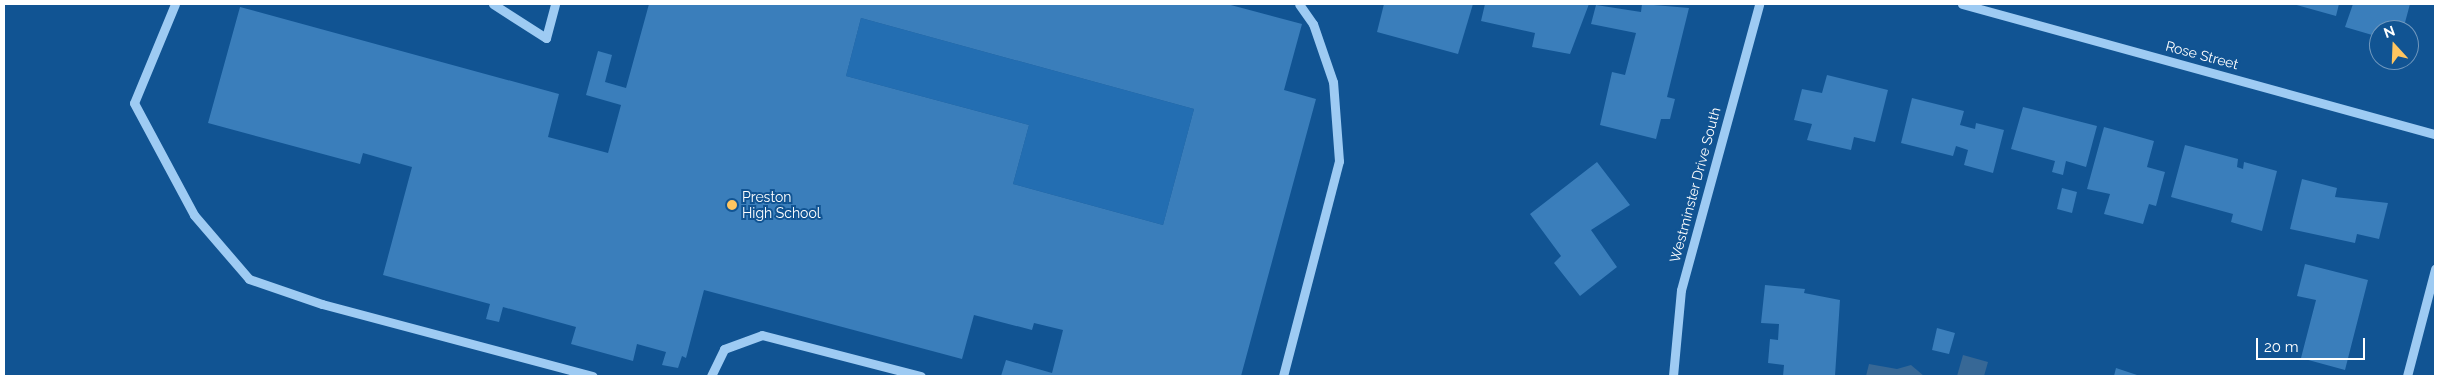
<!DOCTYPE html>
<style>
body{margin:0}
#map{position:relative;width:2439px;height:380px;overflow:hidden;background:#115493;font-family:Raleway,sans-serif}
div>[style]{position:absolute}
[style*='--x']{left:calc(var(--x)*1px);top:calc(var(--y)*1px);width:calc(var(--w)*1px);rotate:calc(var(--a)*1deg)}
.green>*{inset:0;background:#236eb2}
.water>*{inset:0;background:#376896}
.building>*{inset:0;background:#3a7ebb}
.minor>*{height:9px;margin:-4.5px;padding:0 4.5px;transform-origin:4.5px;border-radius:4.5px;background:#9ecbf3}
.dots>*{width:14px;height:14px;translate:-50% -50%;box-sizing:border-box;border:2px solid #115493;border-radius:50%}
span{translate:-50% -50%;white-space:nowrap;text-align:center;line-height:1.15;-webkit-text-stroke:4px #115493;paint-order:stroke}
.street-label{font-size:14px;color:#fff}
.poi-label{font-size:14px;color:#fff}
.left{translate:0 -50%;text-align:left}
.frame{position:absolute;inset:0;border:5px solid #fff;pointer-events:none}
.north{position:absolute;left:2369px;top:20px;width:50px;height:50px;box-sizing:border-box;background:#115493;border:1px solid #7098be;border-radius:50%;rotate:340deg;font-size:14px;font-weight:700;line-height:20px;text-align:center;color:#fff}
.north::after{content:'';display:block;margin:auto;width:18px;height:22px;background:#ffc560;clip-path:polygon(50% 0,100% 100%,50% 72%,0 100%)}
.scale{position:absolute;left:2256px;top:338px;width:109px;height:22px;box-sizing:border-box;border:2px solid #fff;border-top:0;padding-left:6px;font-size:15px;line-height:18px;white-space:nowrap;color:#fff;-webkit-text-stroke:4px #115493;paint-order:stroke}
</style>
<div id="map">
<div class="green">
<i style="clip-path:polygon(861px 18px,1194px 109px,1163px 225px,1013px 184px,1029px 125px,846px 76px)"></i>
</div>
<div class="water">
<i style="clip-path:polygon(1963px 355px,1988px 362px,1984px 376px,1957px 376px)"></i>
<i style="clip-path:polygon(1869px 364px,1897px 369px,1911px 365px,1924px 376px,1866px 376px)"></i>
</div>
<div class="building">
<i style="clip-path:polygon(evenodd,649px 4px,1227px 4px,1302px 24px,1284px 90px,1316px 99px,1241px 376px,1001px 376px,1006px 360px,1052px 373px,1063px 330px,1034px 323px,1032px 330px,974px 315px,962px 359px,704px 290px,686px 358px,682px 356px,678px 368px,662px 365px,666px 352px,637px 344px,633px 361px,571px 344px,576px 327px,503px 307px,499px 322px,486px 319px,490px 304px,383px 275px,412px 167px,363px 153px,360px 164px,208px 123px,240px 7px,559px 94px,548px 137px,608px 153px,621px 105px,586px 95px,598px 51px,612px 55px,605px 82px,626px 88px,649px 4px,861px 18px,1194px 109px,1163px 225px,1013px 184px,1029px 125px,846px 76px,861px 18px)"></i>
<i style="clip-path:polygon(1384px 4px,1473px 4px,1458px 54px,1377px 32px)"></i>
<i style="clip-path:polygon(1485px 4px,1589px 4px,1570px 54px,1532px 47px,1535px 33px,1481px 21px)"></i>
<i style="clip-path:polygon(1642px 4px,1689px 8px,1667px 97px,1675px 99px,1670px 119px,1661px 119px,1656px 139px,1600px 125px,1612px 72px,1625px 75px,1636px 33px,1591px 24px,1596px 5px,1641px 12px)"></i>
<i style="clip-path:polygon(2293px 4px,2339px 4px,2336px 16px)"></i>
<i style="clip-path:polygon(2353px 4px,2410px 4px,2403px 30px,2379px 30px,2379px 37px,2345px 27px)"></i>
<i style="clip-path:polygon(1827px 75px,1888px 90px,1875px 142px,1854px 137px,1851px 150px,1807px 140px,1812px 124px,1794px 120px,1802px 89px,1822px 93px)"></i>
<i style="clip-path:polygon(1912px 98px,1964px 111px,1960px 125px,1975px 129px,1976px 123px,2004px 130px,1993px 173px,1964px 165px,1968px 150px,1956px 146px,1953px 156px,1901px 143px)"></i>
<i style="clip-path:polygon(2023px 107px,2097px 126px,2086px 167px,2066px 161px,2063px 175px,2052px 172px,2055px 161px,2011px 149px)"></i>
<i style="clip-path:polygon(2104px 127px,2154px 141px,2147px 167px,2165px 172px,2156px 206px,2149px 204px,2143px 224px,2104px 214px,2110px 194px,2087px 189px)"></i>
<i style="clip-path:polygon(2185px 145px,2238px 159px,2237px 167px,2243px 169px,2244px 162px,2277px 171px,2262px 231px,2231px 222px,2233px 214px,2171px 197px)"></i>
<i style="clip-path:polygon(1597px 162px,1630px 205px,1591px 230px,1617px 267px,1580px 296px,1554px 263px,1561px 256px,1530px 214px)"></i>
<i style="clip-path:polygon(2302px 179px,2337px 188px,2335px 197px,2388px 203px,2379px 239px,2357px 234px,2355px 243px,2290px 229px)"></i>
<i style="clip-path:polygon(2062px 188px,2077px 192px,2072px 213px,2057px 209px)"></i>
<i style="clip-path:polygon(2305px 264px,2368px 280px,2345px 370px,2301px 358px,2316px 300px,2297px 296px)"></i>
<i style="clip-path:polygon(1765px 285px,1805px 289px,1804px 293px,1840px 300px,1835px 376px,1783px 376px,1784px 365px,1768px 363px,1770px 339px,1778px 340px,1779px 324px,1761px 323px)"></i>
<i style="clip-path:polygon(1937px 328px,1955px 333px,1949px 354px,1932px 350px)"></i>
<i style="clip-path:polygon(2116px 368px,2140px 376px,2114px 376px)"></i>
</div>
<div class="minor">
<i style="--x:175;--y:4;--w:107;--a:112.5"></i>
<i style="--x:134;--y:103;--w:127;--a:61.8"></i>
<i style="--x:194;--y:215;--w:84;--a:49.3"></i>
<i style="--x:249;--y:279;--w:77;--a:18.9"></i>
<i style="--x:322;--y:304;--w:280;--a:14.9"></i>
<i style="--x:493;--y:4;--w:63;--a:32.7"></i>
<i style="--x:546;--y:38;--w:35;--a:-75"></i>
<i style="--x:1962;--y:4;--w:491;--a:15.4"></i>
<i style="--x:711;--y:376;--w:30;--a:-64"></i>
<i style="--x:724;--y:349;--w:40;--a:-20.2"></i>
<i style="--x:762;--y:335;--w:164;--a:14.5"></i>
<i style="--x:1283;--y:376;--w:222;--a:-75.4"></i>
<i style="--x:1339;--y:161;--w:79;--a:-94.3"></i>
<i style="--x:1333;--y:82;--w:61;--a:-109"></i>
<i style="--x:1313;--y:24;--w:24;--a:-125"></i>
<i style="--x:1673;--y:376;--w:86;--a:-84.7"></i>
<i style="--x:1681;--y:290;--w:296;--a:-74.7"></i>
<i style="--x:2407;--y:376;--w:111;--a:-75.3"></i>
</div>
<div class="dots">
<i style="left:732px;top:205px;background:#ffc560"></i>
</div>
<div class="street-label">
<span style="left:2202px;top:55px;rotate:15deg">Rose Street</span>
<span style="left:1695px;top:185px;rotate:-75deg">Westminster Drive South</span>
</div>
<div class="poi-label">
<span class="left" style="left:742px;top:205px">Preston<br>High School</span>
</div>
<div class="frame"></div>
<div class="north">N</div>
<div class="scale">20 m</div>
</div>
